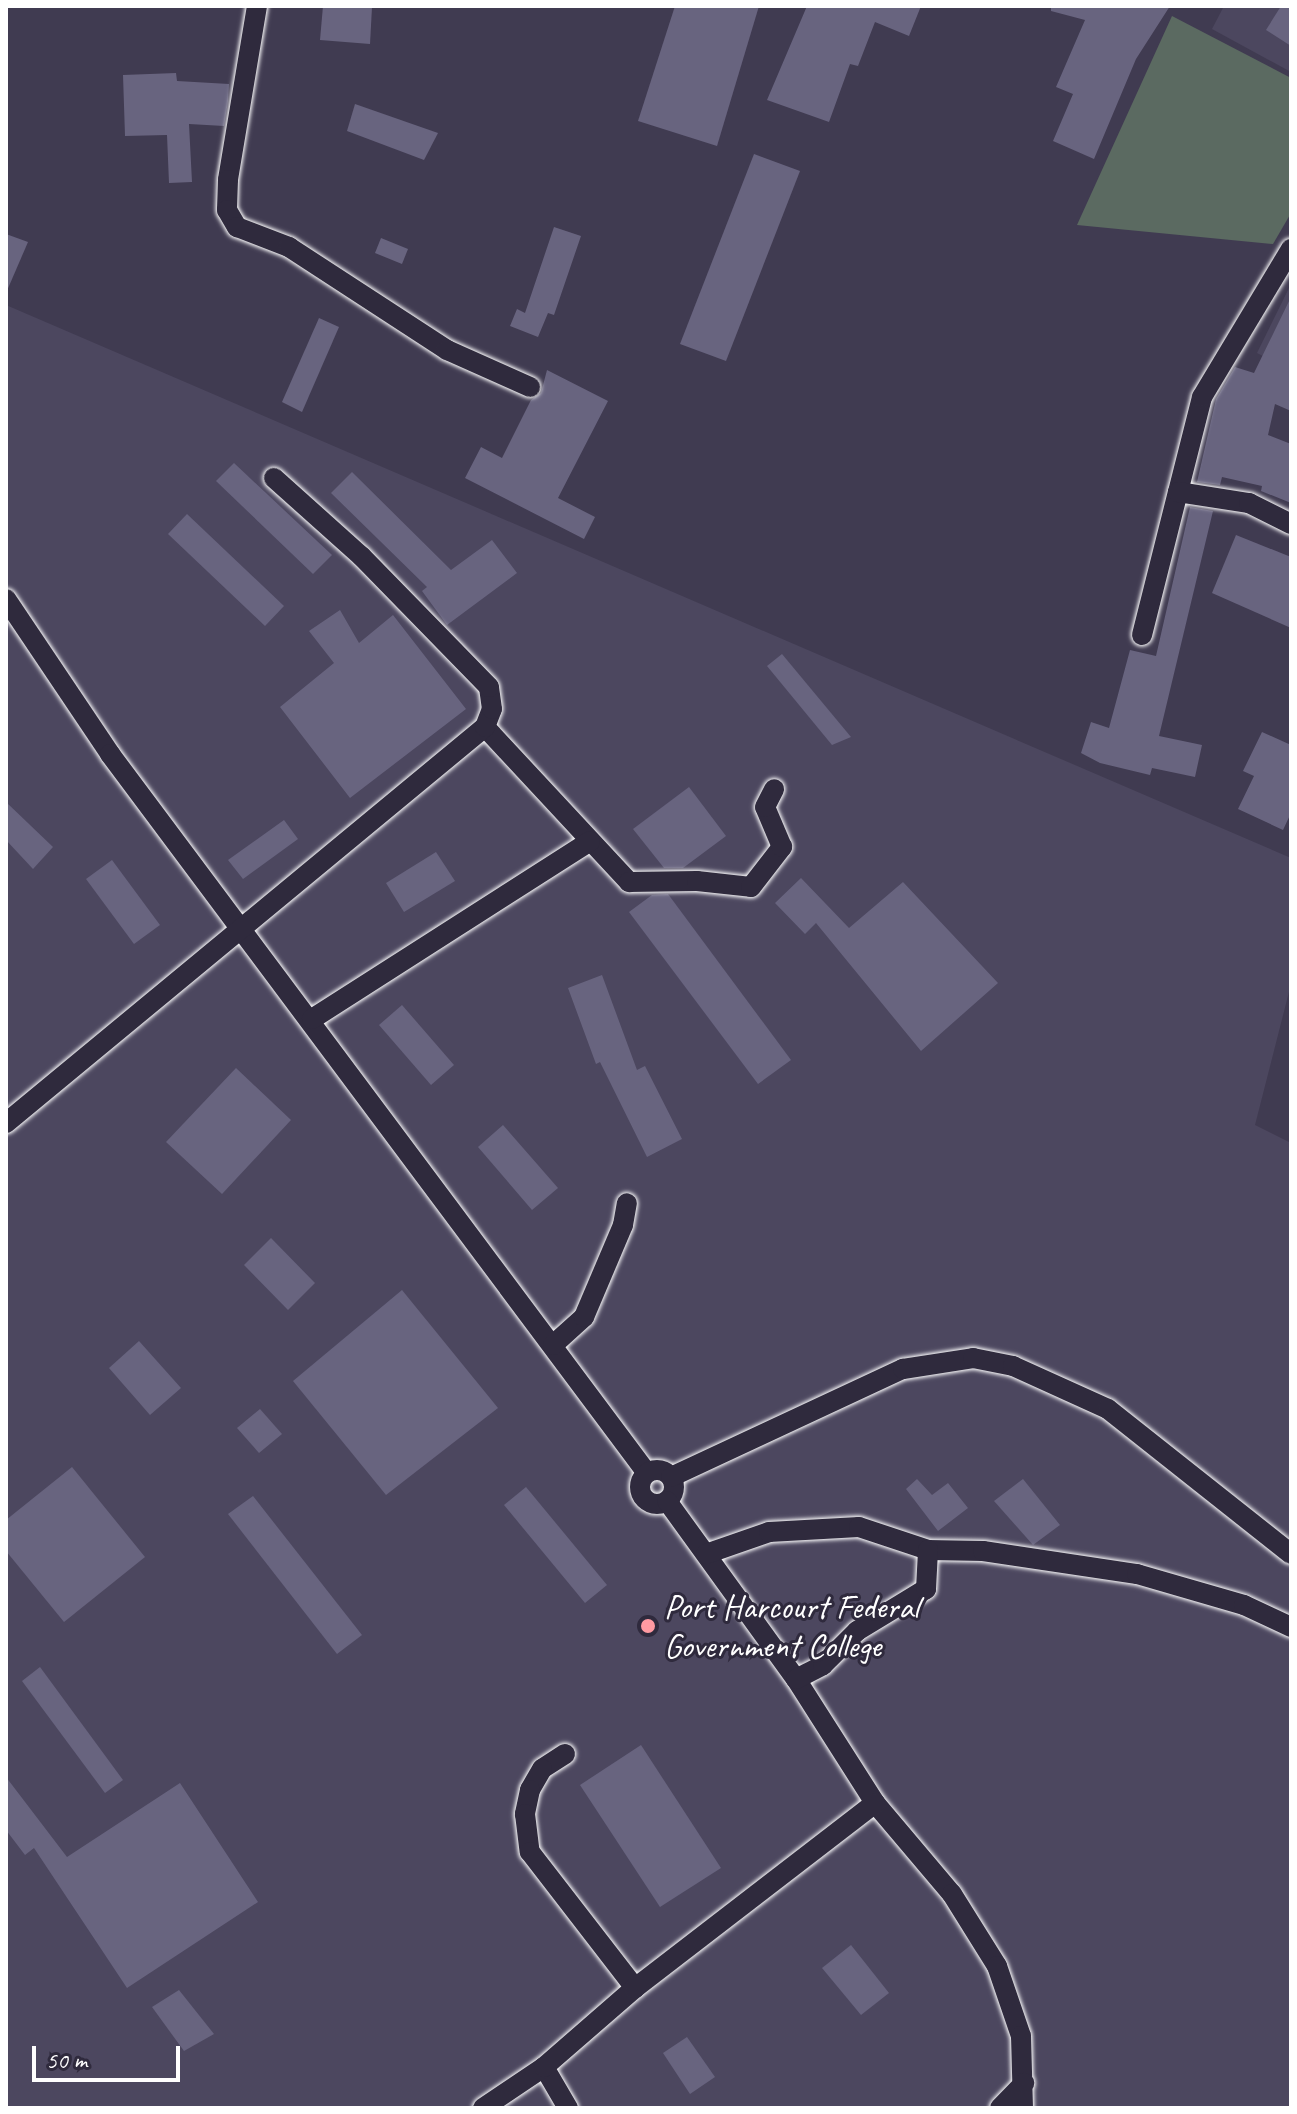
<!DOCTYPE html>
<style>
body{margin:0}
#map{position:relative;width:1297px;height:2114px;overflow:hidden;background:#403b51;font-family:Caveat,sans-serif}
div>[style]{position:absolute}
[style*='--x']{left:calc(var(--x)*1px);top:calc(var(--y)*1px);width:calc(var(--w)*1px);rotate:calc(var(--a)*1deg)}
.built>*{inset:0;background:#4c475f}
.green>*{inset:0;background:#5b6a61}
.building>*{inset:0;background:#68647f}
.roads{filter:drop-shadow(0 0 2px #fff) drop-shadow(0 0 2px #fff)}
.minor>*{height:20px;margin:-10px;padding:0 10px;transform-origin:10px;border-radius:10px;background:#2f2a3d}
.minor>.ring{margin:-10px;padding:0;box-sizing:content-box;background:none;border:20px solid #2f2a3d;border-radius:50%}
.dots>*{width:22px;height:22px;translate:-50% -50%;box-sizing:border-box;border:4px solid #2f2a3d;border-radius:50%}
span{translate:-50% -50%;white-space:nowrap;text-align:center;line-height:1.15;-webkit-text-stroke:6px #2f2a3d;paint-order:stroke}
.poi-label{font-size:34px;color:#fff}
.left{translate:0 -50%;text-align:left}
.frame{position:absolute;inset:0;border:8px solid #fff;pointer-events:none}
.scale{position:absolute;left:32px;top:2046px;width:148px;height:36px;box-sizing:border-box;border:4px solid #fff;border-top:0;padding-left:10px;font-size:24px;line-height:28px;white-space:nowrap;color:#fff;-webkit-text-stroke:6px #2f2a3d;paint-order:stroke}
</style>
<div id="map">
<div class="built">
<i style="clip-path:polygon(1224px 6px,1291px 6px,1291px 72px,1212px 29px)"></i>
<i style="clip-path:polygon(1291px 284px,1291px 370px,1257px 353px)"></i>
<i style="clip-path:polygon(6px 305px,1291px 858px,1291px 984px,1255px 1125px,1291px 1143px,1291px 2108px,6px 2108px)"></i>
</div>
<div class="green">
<i style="clip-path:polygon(1172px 16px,1291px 78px,1291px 213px,1273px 244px,1077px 225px)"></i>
</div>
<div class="building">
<i style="clip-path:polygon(323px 6px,372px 7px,370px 44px,320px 40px)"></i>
<i style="clip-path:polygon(675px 6px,759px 6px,717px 146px,638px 121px)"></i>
<i style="clip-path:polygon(807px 6px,921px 6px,909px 36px,875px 22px,858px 66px,850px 64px,829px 122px,767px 100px)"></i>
<i style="clip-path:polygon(1051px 6px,1170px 6px,1136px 59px,1094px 159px,1053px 141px,1073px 94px,1056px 87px,1085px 20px,1051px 11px)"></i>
<i style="clip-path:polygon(1281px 6px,1291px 6px,1291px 46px,1266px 30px)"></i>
<i style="clip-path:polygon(176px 73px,177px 81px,229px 84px,228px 101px,224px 126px,189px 124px,192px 182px,169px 183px,167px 135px,125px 136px,123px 75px)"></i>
<i style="clip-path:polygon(355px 104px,438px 133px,424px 160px,347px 131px)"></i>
<i style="clip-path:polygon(754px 154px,800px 171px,726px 361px,680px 344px)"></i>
<i style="clip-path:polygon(554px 227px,581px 236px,554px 315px,548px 313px,538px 337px,510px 326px,517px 309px,525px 313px)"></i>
<i style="clip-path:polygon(6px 234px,28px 242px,6px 293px)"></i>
<i style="clip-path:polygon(381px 238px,408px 249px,402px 264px,375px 253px)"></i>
<i style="clip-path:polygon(1291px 297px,1291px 411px,1275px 404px,1268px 435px,1291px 444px,1291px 503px,1261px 491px,1262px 486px,1222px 477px,1220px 485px,1197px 482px,1216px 399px,1235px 367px,1254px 373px)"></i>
<i style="clip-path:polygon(319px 318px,339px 327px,302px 412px,282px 402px)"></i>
<i style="clip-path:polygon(547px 370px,608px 401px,558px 498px,595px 517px,584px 539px,465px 478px,481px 447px,502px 458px,531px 400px,541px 393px)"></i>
<i style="clip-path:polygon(234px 463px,332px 555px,313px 574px,216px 481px)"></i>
<i style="clip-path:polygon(352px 472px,451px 570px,492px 540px,517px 573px,447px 625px,422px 591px,427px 587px,331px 493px)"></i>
<i style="clip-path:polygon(1190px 507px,1213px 511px,1159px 736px,1202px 745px,1195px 777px,1152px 768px,1150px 775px,1100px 763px,1081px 753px,1091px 722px,1109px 728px,1130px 650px,1156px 656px)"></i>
<i style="clip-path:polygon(187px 514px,284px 606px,265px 626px,168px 534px)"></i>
<i style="clip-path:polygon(1236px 535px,1291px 557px,1291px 628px,1212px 593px)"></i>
<i style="clip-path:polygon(340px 610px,359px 643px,393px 615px,466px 709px,350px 798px,280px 707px,334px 663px,309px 631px)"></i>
<i style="clip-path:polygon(782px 654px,851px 737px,832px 745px,767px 666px)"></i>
<i style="clip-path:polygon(1262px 732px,1291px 745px,1291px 813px,1283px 830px,1238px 809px,1254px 776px,1243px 771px)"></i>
<i style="clip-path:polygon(689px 787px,726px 836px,683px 868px,664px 868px,633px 829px)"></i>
<i style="clip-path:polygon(6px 802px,53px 847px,33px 869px,6px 840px)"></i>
<i style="clip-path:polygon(284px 820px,298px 839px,243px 879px,228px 860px)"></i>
<i style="clip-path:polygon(436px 852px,455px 881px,404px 912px,386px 883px)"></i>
<i style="clip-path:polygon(112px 860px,160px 925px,134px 944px,86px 879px)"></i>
<i style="clip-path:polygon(801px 878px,849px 928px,903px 882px,998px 983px,921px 1051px,816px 923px,805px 934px,775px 903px)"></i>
<i style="clip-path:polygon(668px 894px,791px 1060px,758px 1084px,629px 912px,652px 895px)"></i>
<i style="clip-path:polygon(602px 975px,637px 1070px,645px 1066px,682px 1139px,647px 1157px,600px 1062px,596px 1064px,568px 988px)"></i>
<i style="clip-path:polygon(402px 1005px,454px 1065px,431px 1085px,379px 1025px)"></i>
<i style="clip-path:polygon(236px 1068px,291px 1120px,222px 1194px,166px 1142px)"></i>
<i style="clip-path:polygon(503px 1125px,558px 1188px,532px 1210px,478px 1147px)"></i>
<i style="clip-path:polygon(271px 1238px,315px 1283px,288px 1310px,244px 1265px)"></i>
<i style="clip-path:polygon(402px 1290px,498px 1408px,386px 1495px,293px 1381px)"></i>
<i style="clip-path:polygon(139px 1341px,181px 1388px,150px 1415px,109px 1368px)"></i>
<i style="clip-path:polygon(260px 1409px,282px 1434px,259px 1453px,237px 1428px)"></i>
<i style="clip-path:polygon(72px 1467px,145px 1557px,64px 1622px,6px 1551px,6px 1520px)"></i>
<i style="clip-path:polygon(917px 1479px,932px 1495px,948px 1483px,968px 1508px,938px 1531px,906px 1489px)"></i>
<i style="clip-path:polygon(1023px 1479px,1060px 1525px,1033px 1545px,994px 1501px)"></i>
<i style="clip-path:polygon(526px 1487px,607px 1585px,585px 1603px,504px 1505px)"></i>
<i style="clip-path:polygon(253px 1496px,362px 1635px,337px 1654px,228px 1514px)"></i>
<i style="clip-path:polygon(40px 1667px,123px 1780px,105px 1793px,22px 1681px)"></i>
<i style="clip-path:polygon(641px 1745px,721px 1868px,660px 1907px,580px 1785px)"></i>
<i style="clip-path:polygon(6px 1777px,67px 1857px,180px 1783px,258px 1902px,127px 1988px,34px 1848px,25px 1855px,6px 1830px)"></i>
<i style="clip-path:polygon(851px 1945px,889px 1993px,861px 2015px,822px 1968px)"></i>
<i style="clip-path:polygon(179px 1990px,214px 2034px,184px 2051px,152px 2007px)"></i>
<i style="clip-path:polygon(687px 2037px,715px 2077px,690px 2094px,663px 2053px)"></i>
</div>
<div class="roads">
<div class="minor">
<i style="--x:257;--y:6;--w:176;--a:99.5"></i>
<i style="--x:228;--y:180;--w:30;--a:92"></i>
<i style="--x:227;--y:210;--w:20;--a:60"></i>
<i style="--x:237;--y:227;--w:56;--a:21"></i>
<i style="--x:289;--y:247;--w:189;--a:33.1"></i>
<i style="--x:447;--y:350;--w:91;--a:24"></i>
<i style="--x:1178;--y:492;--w:98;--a:-75.8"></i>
<i style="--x:1202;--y:397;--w:173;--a:-59"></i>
<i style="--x:6;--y:599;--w:187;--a:56.1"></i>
<i style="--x:110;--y:754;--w:897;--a:53.25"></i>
<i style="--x:1142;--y:635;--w:147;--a:-75.9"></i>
<i style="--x:1178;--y:492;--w:72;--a:8.8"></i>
<i style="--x:1249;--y:503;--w:47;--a:26.6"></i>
<i style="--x:485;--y:727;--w:212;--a:47.1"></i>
<i style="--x:629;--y:882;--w:68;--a:-0.8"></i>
<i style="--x:697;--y:881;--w:54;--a:6.3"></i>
<i style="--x:751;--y:887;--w:51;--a:-52.2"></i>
<i style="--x:782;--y:847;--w:43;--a:-113"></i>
<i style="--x:765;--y:807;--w:20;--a:-63"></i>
<i style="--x:312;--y:1019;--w:330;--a:-32.6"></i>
<i style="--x:6;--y:1123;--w:621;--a:-39.58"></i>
<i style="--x:485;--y:727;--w:19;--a:-69"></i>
<i style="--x:492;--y:709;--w:22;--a:-98"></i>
<i style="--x:489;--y:687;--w:183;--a:-134.3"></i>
<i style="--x:361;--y:556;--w:117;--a:-138.1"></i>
<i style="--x:553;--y:1345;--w:42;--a:-42.1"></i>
<i style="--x:584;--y:1317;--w:100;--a:-67"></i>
<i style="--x:623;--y:1225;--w:22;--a:-80"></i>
<i class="ring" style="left:640px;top:1470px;width:14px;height:14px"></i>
<i style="--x:671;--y:1477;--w:256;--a:-25"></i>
<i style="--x:903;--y:1369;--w:71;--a:-8.9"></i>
<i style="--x:973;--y:1358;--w:41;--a:11.3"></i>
<i style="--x:1013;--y:1366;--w:104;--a:24.4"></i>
<i style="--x:1108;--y:1409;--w:233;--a:38.4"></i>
<i style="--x:667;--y:1501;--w:220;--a:54.1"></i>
<i style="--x:796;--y:1679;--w:147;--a:57.5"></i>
<i style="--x:875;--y:1803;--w:119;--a:49.8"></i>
<i style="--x:952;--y:1894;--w:85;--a:58"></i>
<i style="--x:997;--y:1966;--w:74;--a:71.1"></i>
<i style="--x:1021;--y:2036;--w:72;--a:88.4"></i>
<i style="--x:706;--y:1554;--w:67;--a:-19.2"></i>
<i style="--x:769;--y:1532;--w:90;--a:-3.2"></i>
<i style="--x:859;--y:1527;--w:73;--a:18.4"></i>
<i style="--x:928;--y:1550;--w:55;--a:1"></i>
<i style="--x:983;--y:1551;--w:156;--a:8.5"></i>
<i style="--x:1137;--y:1574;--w:111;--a:16.2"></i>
<i style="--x:1244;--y:1605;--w:52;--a:25.1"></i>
<i style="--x:796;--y:1679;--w:30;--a:-27"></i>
<i style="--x:823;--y:1665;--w:48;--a:-45"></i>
<i style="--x:857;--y:1631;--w:81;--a:-31.3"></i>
<i style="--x:926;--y:1589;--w:39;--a:-87"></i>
<i style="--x:565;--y:1754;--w:27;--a:147"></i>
<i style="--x:542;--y:1769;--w:24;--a:120"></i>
<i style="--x:530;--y:1790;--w:25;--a:102"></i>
<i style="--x:525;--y:1814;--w:38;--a:83"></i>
<i style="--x:530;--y:1852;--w:172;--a:52.3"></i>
<i style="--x:544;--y:2067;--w:48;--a:59.7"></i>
<i style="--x:483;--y:2108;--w:73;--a:-33.9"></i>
<i style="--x:544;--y:2067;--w:121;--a:-41"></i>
<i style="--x:635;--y:1988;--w:303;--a:-37.6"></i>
<i style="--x:1000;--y:2108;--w:35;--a:-46"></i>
</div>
</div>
<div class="dots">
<i style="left:648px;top:1626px;background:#ff9aa2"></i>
</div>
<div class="poi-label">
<span class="left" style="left:664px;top:1626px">Port Harcourt Federal<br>Government College</span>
</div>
<div class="frame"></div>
<div class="scale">50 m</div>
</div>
